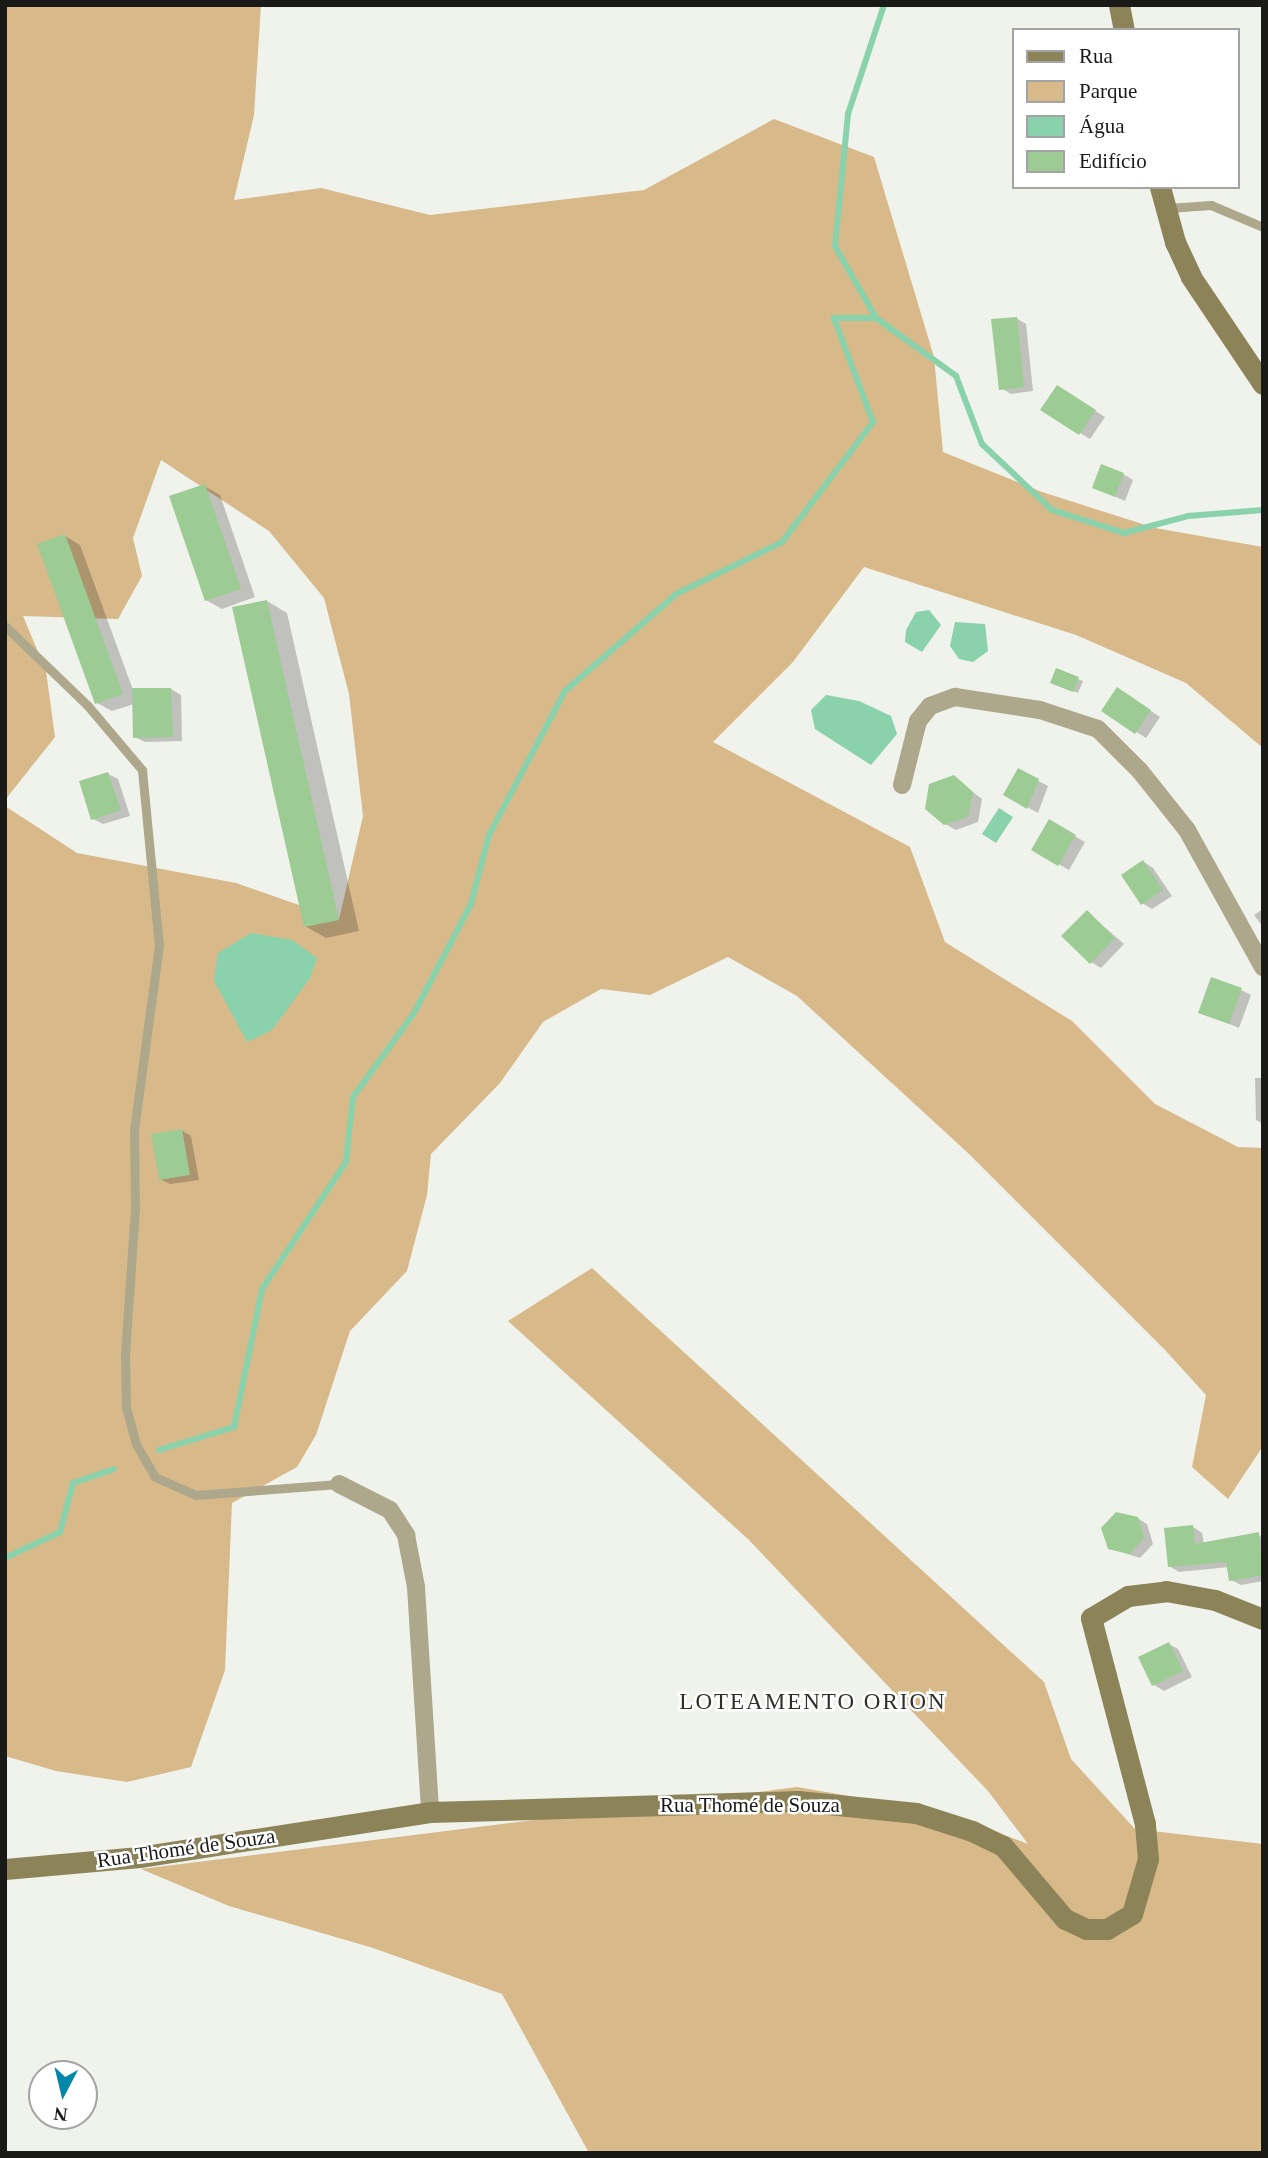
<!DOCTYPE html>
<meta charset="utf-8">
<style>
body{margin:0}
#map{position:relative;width:1268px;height:2158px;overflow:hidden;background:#f0f2ec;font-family:"Times New Roman",serif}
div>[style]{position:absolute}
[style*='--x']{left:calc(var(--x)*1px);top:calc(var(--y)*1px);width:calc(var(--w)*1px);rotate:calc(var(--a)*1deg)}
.green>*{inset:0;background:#d8b98a}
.water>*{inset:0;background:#89d2ac}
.shadow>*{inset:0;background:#0003}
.stream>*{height:6px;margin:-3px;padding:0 3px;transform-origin:3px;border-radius:3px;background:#89d2ac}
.building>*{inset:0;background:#9dcb94}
.lane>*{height:9px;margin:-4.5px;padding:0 4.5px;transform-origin:4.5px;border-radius:4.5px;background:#ada88b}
.street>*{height:18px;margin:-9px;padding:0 9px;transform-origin:9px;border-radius:9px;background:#ada88b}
.secondary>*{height:21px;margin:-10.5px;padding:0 10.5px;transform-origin:10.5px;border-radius:10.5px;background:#8c8458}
span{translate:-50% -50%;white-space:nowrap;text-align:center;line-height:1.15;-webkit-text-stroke:5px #fff;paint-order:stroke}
.street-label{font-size:21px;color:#191a18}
.neighbourhood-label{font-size:23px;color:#2e302b;letter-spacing:2px}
.frame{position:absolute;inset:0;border:7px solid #191a18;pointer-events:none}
.legend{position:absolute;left:1012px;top:28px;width:228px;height:161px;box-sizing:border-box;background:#fff;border:2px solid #a3a3a3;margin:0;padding:9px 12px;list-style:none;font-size:21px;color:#191a18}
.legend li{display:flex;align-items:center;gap:14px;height:35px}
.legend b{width:35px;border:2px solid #a3a3a3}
.north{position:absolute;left:28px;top:2060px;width:70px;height:70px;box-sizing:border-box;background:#fff;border:2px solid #a3a3a3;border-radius:50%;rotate:187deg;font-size:19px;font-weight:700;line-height:28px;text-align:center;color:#191a18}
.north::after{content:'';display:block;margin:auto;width:24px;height:32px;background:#0387a9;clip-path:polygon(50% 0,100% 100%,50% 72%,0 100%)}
</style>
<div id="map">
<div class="green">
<i style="clip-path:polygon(5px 5px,261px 5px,254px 115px,234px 200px,321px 188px,430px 215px,644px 190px,774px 119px,874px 157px,934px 357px,943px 452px,1042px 492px,1155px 528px,1263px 547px,1263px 748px,1186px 683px,1076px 635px,864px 567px,793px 662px,713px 742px,910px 847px,945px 942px,1072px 1021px,1155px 1104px,1238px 1147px,1263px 1148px,1263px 1446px,1228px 1499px,1192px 1467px,1206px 1395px,1166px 1351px,968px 1153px,797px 996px,728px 957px,650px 995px,601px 989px,543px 1022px,500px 1083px,431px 1154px,427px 1195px,407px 1271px,350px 1331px,316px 1435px,297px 1467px,232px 1503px,225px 1670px,191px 1767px,127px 1782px,56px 1771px,5px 1756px,5px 806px,77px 853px,236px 883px,339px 919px,363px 816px,349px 694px,324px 598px,269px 531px,161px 460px,133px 538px,142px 576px,118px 619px,23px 616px,46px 671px,55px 737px,5px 800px)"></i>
<i style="clip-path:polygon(592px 1268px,1044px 1682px,1071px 1759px,1135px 1829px,1263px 1844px,1263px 2153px,589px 2153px,502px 1994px,373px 1948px,229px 1906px,141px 1869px,797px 1787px,948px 1813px,1028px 1844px,988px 1791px,749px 1540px,508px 1321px)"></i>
</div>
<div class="water">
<i style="clip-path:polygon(929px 610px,941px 625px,922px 652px,905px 642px,906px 630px,916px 612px)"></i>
<i style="clip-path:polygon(955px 622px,985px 624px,988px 651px,973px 662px,959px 659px,950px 646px)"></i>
<i style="clip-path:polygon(826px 695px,859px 701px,891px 716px,897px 734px,871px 765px,815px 729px,811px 710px)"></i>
<i style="clip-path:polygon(999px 808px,1013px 817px,996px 843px,982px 834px)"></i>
<i style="clip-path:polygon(251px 933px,292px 940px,317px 958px,310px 978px,272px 1030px,247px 1042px,214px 981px,218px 953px)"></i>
</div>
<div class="shadow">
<i style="clip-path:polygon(1016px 318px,1026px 324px,1033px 391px,1011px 394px,1001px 388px)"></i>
<i style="clip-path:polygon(1067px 393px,1105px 417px,1090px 439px,1043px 410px)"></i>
<i style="clip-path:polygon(1123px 474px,1133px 480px,1125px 501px,1094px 487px)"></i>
<i style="clip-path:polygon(204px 486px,220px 495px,255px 597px,222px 609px,206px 600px)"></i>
<i style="clip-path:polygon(65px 536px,80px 545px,133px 690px,171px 689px,181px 695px,182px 741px,145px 742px,135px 737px,134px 704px,112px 711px,97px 703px)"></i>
<i style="clip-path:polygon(267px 601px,287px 613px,359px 931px,326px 938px,305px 926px)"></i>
<i style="clip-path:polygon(1057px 670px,1083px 681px,1078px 693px,1056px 685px)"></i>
<i style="clip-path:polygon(1127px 695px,1160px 717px,1146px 738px,1103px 711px)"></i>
<i style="clip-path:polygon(1018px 770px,1048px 786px,1038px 813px,1005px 795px)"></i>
<i style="clip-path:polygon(108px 774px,118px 779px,130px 816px,103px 824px,93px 819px)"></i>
<i style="clip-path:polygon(953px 777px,982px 799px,978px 822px,956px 830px,945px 824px)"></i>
<i style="clip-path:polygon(1050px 822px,1085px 842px,1069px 870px,1034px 850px)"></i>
<i style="clip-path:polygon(1144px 862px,1153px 868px,1172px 896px,1152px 909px,1142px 903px)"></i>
<i style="clip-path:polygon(1263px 909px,1263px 927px,1254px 915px)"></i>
<i style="clip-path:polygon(1087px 912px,1124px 944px,1101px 968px,1091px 962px)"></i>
<i style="clip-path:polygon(1241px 990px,1251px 995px,1239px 1028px,1201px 1012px)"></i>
<i style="clip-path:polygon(1255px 1078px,1263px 1078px,1263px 1124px,1256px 1120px)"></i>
<i style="clip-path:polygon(181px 1130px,191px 1136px,199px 1180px,170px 1184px,160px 1179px)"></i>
<i style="clip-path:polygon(1137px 1518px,1147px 1524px,1153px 1544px,1140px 1558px,1109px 1548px)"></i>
<i style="clip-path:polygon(1193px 1527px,1202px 1533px,1204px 1544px,1263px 1536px,1263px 1581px,1241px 1585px,1231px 1580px,1229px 1567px,1179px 1572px,1169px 1566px)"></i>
<i style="clip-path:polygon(1169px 1644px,1178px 1649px,1192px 1677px,1164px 1691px,1154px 1685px)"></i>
</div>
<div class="stream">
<i style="--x:884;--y:5;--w:115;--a:108.3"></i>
<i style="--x:848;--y:114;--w:133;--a:95.6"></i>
<i style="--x:835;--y:246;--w:83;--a:60.3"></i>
<i style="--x:876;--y:318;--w:99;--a:35.9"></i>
<i style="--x:956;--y:376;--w:73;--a:69.1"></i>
<i style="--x:982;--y:444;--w:96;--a:43.3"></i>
<i style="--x:1052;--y:510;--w:76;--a:17.7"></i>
<i style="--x:1124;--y:533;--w:66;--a:-14.9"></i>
<i style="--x:1188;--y:516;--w:75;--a:-4.6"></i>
<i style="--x:159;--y:1450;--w:78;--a:-17"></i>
<i style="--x:234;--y:1427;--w:141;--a:-78.5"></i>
<i style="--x:262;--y:1289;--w:152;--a:-56.5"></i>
<i style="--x:346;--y:1162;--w:65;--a:-83.9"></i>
<i style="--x:353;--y:1097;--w:104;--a:-54"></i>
<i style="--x:414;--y:1013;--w:123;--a:-62.4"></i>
<i style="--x:471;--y:904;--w:71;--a:-75.4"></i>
<i style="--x:489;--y:835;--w:163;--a:-62.2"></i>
<i style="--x:565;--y:691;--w:147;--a:-41.1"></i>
<i style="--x:676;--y:594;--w:118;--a:-26.1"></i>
<i style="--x:782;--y:542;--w:151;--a:-52.8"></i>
<i style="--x:873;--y:422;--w:111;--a:-110.6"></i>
<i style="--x:834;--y:318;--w:42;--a:0"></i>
<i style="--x:5;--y:1558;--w:61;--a:-25.3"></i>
<i style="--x:60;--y:1532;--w:51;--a:-75.1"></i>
<i style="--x:73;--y:1483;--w:43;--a:-18.9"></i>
</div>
<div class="building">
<i style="clip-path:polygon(1017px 317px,1024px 387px,999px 390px,991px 319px)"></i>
<i style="clip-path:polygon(1057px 385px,1096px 410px,1079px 435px,1040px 410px)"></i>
<i style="clip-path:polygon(1101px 464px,1124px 473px,1115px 497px,1092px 488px)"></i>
<i style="clip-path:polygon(205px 484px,241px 589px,205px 601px,169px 496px)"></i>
<i style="clip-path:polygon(65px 534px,123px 694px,95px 704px,37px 544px)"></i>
<i style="clip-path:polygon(267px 600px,339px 920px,304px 927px,232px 607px)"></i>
<i style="clip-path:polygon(1056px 668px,1079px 677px,1073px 692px,1050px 683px)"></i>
<i style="clip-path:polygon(1117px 687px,1151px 710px,1135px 734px,1101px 711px)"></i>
<i style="clip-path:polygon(132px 688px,171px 688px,173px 737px,133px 738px)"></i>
<i style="clip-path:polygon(1018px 768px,1039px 779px,1027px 809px,1003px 795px)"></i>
<i style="clip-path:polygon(108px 772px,121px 810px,91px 820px,79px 781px)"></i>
<i style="clip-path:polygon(954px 775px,973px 792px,968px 817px,944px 825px,925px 809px,929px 784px)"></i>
<i style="clip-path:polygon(1049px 819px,1076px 835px,1058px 866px,1031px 850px)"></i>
<i style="clip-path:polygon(1143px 860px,1163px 890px,1141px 905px,1121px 875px)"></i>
<i style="clip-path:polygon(1087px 910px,1115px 938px,1090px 964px,1061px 936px)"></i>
<i style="clip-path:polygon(1211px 977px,1242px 988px,1229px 1024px,1198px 1013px)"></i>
<i style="clip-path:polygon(182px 1129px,190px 1175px,159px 1180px,151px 1134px)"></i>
<i style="clip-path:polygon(1116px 1512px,1138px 1517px,1144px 1538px,1129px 1554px,1108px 1549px,1101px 1528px)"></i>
<i style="clip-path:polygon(1193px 1525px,1195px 1544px,1259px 1532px,1263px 1575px,1229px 1581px,1226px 1562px,1168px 1567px,1164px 1528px)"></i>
<i style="clip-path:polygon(1169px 1642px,1183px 1671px,1152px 1686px,1138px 1657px)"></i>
</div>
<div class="lane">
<i style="--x:1168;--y:208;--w:43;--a:-4"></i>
<i style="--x:1211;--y:205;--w:56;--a:22.9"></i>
<i style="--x:5;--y:626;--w:115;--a:43.9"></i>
<i style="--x:88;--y:706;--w:84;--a:49.8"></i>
<i style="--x:142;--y:770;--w:176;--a:84.5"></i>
<i style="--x:159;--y:945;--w:186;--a:97.7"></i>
<i style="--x:134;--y:1129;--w:79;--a:89.3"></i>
<i style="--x:135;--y:1208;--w:146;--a:93.9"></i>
<i style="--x:125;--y:1354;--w:53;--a:88.9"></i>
<i style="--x:126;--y:1407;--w:38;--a:75"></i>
<i style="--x:136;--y:1444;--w:38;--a:60"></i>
<i style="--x:155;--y:1477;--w:45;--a:23.7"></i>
<i style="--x:196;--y:1495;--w:143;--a:-4.4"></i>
</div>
<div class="street">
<i style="--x:902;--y:785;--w:66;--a:-76"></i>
<i style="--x:918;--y:721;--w:19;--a:-51"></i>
<i style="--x:930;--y:706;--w:27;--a:-20"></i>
<i style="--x:955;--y:697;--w:86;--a:8.7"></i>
<i style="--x:1040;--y:710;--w:61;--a:18.1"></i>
<i style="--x:1098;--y:729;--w:59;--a:45"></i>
<i style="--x:1140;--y:771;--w:75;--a:51.5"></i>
<i style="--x:1187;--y:830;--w:157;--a:61"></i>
<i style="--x:339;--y:1484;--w:57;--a:27"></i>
<i style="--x:390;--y:1510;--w:30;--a:57"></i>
<i style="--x:406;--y:1535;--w:53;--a:79.1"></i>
<i style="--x:416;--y:1587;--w:225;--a:86.4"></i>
</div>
<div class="secondary">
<i style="--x:1119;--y:5;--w:25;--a:79"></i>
<i style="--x:1160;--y:187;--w:57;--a:74.7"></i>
<i style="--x:1175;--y:242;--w:38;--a:65"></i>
<i style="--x:1191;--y:277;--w:129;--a:56.1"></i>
<i style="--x:5;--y:1869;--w:135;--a:-5.1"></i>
<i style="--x:139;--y:1857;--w:294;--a:-8.8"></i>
<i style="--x:430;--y:1812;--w:368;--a:-1.7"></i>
<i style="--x:798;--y:1801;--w:119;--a:5.8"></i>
<i style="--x:916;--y:1813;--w:59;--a:17.8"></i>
<i style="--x:972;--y:1831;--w:34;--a:26"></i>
<i style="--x:1003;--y:1846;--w:96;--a:49.7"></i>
<i style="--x:1065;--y:1919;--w:23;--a:25"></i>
<i style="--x:1086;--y:1929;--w:21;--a:0"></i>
<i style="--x:1107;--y:1929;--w:29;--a:-31"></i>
<i style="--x:1132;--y:1914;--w:57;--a:-73.8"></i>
<i style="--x:1148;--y:1859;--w:35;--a:-95"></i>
<i style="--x:1145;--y:1824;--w:213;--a:-104.7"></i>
<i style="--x:1091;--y:1618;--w:43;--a:-30.7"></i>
<i style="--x:1128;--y:1596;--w:38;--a:-7"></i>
<i style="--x:1166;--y:1591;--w:50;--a:10.4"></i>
<i style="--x:1215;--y:1600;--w:52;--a:21.6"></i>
</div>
<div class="street-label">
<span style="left:750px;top:1805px">Rua Thomé de Souza</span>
<span style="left:186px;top:1848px;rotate:-8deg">Rua Thomé de Souza</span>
</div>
<div class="neighbourhood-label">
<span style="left:813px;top:1702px">LOTEAMENTO ORION</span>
</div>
<div class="frame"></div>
<ul class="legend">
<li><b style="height:9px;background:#8c8458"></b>Rua</li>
<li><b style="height:19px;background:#d8b98a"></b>Parque</li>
<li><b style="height:19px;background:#89d2ac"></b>Água</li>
<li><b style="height:19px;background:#9dcb94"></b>Edifício</li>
</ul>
<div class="north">N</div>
</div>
